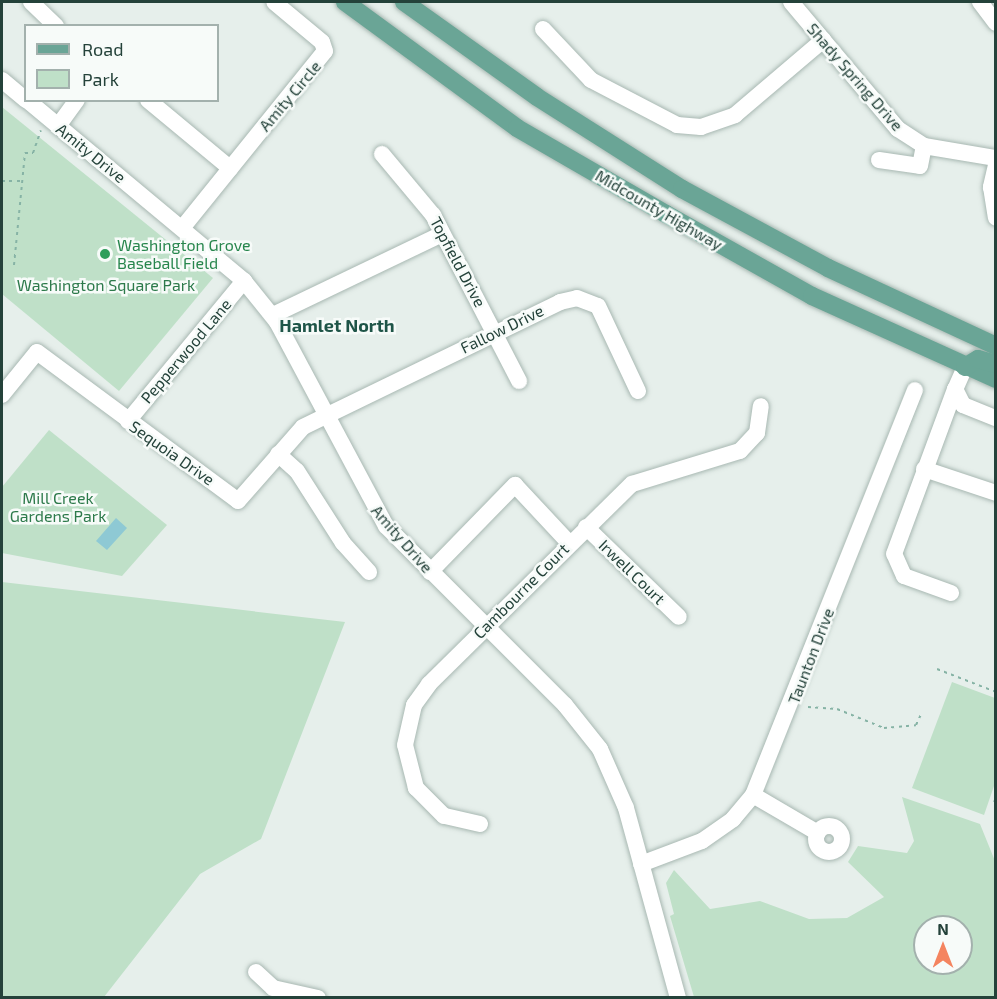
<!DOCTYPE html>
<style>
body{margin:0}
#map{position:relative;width:997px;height:999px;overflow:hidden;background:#e6efeb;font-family:"Exo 2",sans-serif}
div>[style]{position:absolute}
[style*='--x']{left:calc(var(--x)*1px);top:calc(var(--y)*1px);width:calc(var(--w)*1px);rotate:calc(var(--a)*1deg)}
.green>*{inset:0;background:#bfe0c8}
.water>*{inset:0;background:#8ec9d4}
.path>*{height:2px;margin-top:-1px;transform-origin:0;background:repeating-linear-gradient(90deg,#86b3a5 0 3px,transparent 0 7.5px)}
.roads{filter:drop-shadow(0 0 2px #a8b8b2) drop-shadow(0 0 2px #a8b8b2)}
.minor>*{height:16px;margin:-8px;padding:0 8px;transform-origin:8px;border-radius:8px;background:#fff}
.minor>.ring{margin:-8px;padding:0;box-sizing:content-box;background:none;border:16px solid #fff;border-radius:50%}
.major>*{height:18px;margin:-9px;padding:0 9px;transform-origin:9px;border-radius:9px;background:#6aa596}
.dots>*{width:16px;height:16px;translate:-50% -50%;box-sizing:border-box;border:3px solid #f7fbf9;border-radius:50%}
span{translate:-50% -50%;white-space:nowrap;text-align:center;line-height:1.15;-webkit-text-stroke:5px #f7fbf9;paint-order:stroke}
.street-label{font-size:16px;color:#24423a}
.leisure-label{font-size:16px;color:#27864d}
.left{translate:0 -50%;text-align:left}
.park-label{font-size:16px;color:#2d7a4b}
.neighbourhood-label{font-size:18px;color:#1f5548;font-weight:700}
.frame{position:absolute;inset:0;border:3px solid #24423a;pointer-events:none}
.legend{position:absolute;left:24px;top:24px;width:195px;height:78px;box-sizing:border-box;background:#f7fbf9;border:2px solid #a3b1ad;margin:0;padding:8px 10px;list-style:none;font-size:18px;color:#24423a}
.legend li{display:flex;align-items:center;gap:12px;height:30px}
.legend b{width:30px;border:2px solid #a3b1ad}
.north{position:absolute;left:913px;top:915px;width:60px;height:60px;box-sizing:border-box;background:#f7fbf9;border:2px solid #a3b1ad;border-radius:50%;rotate:0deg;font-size:16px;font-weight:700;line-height:24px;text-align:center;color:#24423a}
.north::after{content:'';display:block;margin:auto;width:21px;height:27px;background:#f4845f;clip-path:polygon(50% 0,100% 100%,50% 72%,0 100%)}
</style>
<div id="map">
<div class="green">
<i style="clip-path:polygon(2px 107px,213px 278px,119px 391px,2px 294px)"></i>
<i style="clip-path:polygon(49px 430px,167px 525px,122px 576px,2px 553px,2px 487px)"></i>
<i style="clip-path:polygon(2px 582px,345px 622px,261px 839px,200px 874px,104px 997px,2px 997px)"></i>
<i style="clip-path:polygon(952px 682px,995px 698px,995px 783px,984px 815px,912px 788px)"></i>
<i style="clip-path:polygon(evenodd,902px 797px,980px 824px,995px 861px,995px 997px,694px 997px,670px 916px,674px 914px,666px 883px,674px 870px,710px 909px,760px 901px,809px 919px,847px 918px,884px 897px,848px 862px,858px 846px,907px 853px,914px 841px,902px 797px,925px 927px,961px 927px,961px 963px,925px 963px,925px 927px)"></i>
</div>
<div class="water">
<i style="clip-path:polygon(116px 518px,127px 528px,107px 550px,96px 541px)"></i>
</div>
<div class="path">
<i style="--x:2;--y:181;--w:21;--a:0"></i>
<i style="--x:14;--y:265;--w:113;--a:-84.4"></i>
<i style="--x:25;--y:153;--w:8;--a:0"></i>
<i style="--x:33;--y:153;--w:24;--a:-71"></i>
<i style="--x:937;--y:669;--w:63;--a:21.3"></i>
<i style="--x:808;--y:707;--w:29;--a:4"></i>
<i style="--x:837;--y:709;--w:51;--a:22"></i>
<i style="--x:884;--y:728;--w:32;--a:-5"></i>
<i style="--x:916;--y:725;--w:14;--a:-65"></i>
<i style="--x:994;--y:802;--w:4;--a:-63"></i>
</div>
<div class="roads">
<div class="minor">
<i style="--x:31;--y:2;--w:35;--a:44"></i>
<i style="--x:791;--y:2;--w:166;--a:49.9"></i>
<i style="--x:898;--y:129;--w:31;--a:33"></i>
<i style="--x:924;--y:146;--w:73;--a:9.5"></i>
<i style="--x:980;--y:2;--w:26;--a:53"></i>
<i style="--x:543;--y:29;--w:70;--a:46.7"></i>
<i style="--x:591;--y:80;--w:97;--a:27.6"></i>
<i style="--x:677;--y:125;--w:24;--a:5"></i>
<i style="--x:701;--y:127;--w:36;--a:-19"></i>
<i style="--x:735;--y:115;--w:116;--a:-40.4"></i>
<i style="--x:2;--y:80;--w:31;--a:40"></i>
<i style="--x:27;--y:100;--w:283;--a:39.8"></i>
<i style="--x:244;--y:281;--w:53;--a:51.2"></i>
<i style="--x:277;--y:322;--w:231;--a:61.9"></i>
<i style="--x:386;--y:526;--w:253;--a:45"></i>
<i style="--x:565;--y:705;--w:56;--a:51.5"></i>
<i style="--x:600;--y:749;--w:64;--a:66.2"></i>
<i style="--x:626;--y:808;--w:197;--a:74.7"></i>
<i style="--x:148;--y:100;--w:107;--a:39.7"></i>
<i style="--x:58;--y:126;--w:32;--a:-54"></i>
<i style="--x:382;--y:154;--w:80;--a:50.1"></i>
<i style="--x:433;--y:215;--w:187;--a:62.6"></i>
<i style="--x:879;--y:160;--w:41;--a:8.3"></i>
<i style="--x:920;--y:166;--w:20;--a:-79"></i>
<i style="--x:996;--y:165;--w:23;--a:103"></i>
<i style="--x:991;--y:187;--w:31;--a:81"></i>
<i style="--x:183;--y:227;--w:226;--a:-51.1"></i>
<i style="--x:325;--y:51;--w:9;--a:-108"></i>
<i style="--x:322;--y:42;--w:62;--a:-140.2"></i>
<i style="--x:273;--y:315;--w:187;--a:-25.6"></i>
<i style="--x:965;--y:367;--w:24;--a:114"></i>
<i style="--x:955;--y:389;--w:18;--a:63"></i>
<i style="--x:963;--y:405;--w:35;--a:22"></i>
<i style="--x:2;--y:395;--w:55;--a:-50.9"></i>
<i style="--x:37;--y:352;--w:250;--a:36.5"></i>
<i style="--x:238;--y:501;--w:98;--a:-48.7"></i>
<i style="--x:303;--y:427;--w:286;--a:-25.9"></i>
<i style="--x:560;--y:302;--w:17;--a:-13"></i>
<i style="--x:577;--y:298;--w:22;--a:21"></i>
<i style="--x:598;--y:306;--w:94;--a:64.8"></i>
<i style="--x:128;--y:421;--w:182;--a:-50.4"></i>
<i style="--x:278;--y:454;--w:25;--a:42"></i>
<i style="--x:297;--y:471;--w:85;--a:57.4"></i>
<i style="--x:343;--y:543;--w:39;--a:48"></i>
<i style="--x:924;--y:469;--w:76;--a:18.4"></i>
<i style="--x:586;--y:527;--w:129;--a:44.1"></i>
<i style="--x:430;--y:572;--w:122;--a:-45.7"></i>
<i style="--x:515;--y:485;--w:79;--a:47"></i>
<i style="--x:951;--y:593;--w:50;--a:-160.1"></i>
<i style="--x:904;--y:576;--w:24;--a:-114"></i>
<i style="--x:894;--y:554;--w:176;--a:-69.7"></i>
<i style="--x:753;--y:795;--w:75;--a:30.3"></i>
<i style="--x:480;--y:824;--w:37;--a:-167"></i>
<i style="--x:444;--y:816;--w:40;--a:-135"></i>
<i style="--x:416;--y:788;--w:44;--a:-104.3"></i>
<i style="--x:405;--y:745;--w:41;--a:-77.3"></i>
<i style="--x:414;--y:705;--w:26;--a:-54"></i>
<i style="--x:429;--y:684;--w:285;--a:-44.6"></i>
<i style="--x:632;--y:484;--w:113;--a:-17"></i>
<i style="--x:740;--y:451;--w:25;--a:-47"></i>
<i style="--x:757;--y:433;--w:27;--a:-82"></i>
<i class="ring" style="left:816px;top:826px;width:10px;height:10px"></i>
<i style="--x:641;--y:864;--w:65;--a:-20.7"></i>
<i style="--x:702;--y:841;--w:38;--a:-35"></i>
<i style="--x:733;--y:819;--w:31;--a:-50"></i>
<i style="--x:753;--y:795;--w:436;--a:-68.2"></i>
<i style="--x:256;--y:972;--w:23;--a:43"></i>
<i style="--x:273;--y:988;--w:46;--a:12.5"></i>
</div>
<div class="major">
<i style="--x:345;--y:2;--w:213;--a:36.2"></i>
<i style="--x:517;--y:128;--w:172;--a:30"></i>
<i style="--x:666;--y:214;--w:167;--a:29.3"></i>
<i style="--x:812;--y:296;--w:202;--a:24.3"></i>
<i style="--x:404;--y:2;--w:163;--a:35.5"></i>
<i style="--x:537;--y:97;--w:172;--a:32.4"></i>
<i style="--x:682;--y:189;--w:166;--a:28.4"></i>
<i style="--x:828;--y:268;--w:185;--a:24.9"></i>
<i style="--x:965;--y:367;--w:15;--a:-32"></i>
<i style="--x:978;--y:359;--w:19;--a:16"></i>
</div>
</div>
<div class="dots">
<i style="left:105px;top:254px;background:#2e9e5b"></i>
</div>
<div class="street-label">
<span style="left:855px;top:77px;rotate:49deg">Shady Spring Drive</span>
<span style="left:290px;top:96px;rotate:-50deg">Amity Circle</span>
<span style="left:91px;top:153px;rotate:39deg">Amity Drive</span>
<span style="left:659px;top:210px;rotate:30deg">Midcounty Highway</span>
<span style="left:458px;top:262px;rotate:62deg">Topfield Drive</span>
<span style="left:502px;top:329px;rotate:-26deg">Fallow Drive</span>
<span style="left:186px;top:351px;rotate:-50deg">Pepperwood Lane</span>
<span style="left:172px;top:453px;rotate:35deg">Sequoia Drive</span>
<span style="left:402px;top:539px;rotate:49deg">Amity Drive</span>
<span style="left:632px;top:572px;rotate:44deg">Irwell Court</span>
<span style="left:521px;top:591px;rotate:-45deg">Cambourne Court</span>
<span style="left:811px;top:656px;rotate:-69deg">Taunton Drive</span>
</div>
<div class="leisure-label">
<span class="left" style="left:117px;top:254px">Washington Grove<br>Baseball Field</span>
</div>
<div class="park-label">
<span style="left:106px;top:285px">Washington Square Park</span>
<span style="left:58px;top:507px">Mill Creek<br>Gardens Park</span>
</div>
<div class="neighbourhood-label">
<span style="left:337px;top:325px">Hamlet North</span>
</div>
<div class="frame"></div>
<ul class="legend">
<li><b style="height:8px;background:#6aa596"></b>Road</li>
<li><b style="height:16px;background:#bfe0c8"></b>Park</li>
</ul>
<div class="north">N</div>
</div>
